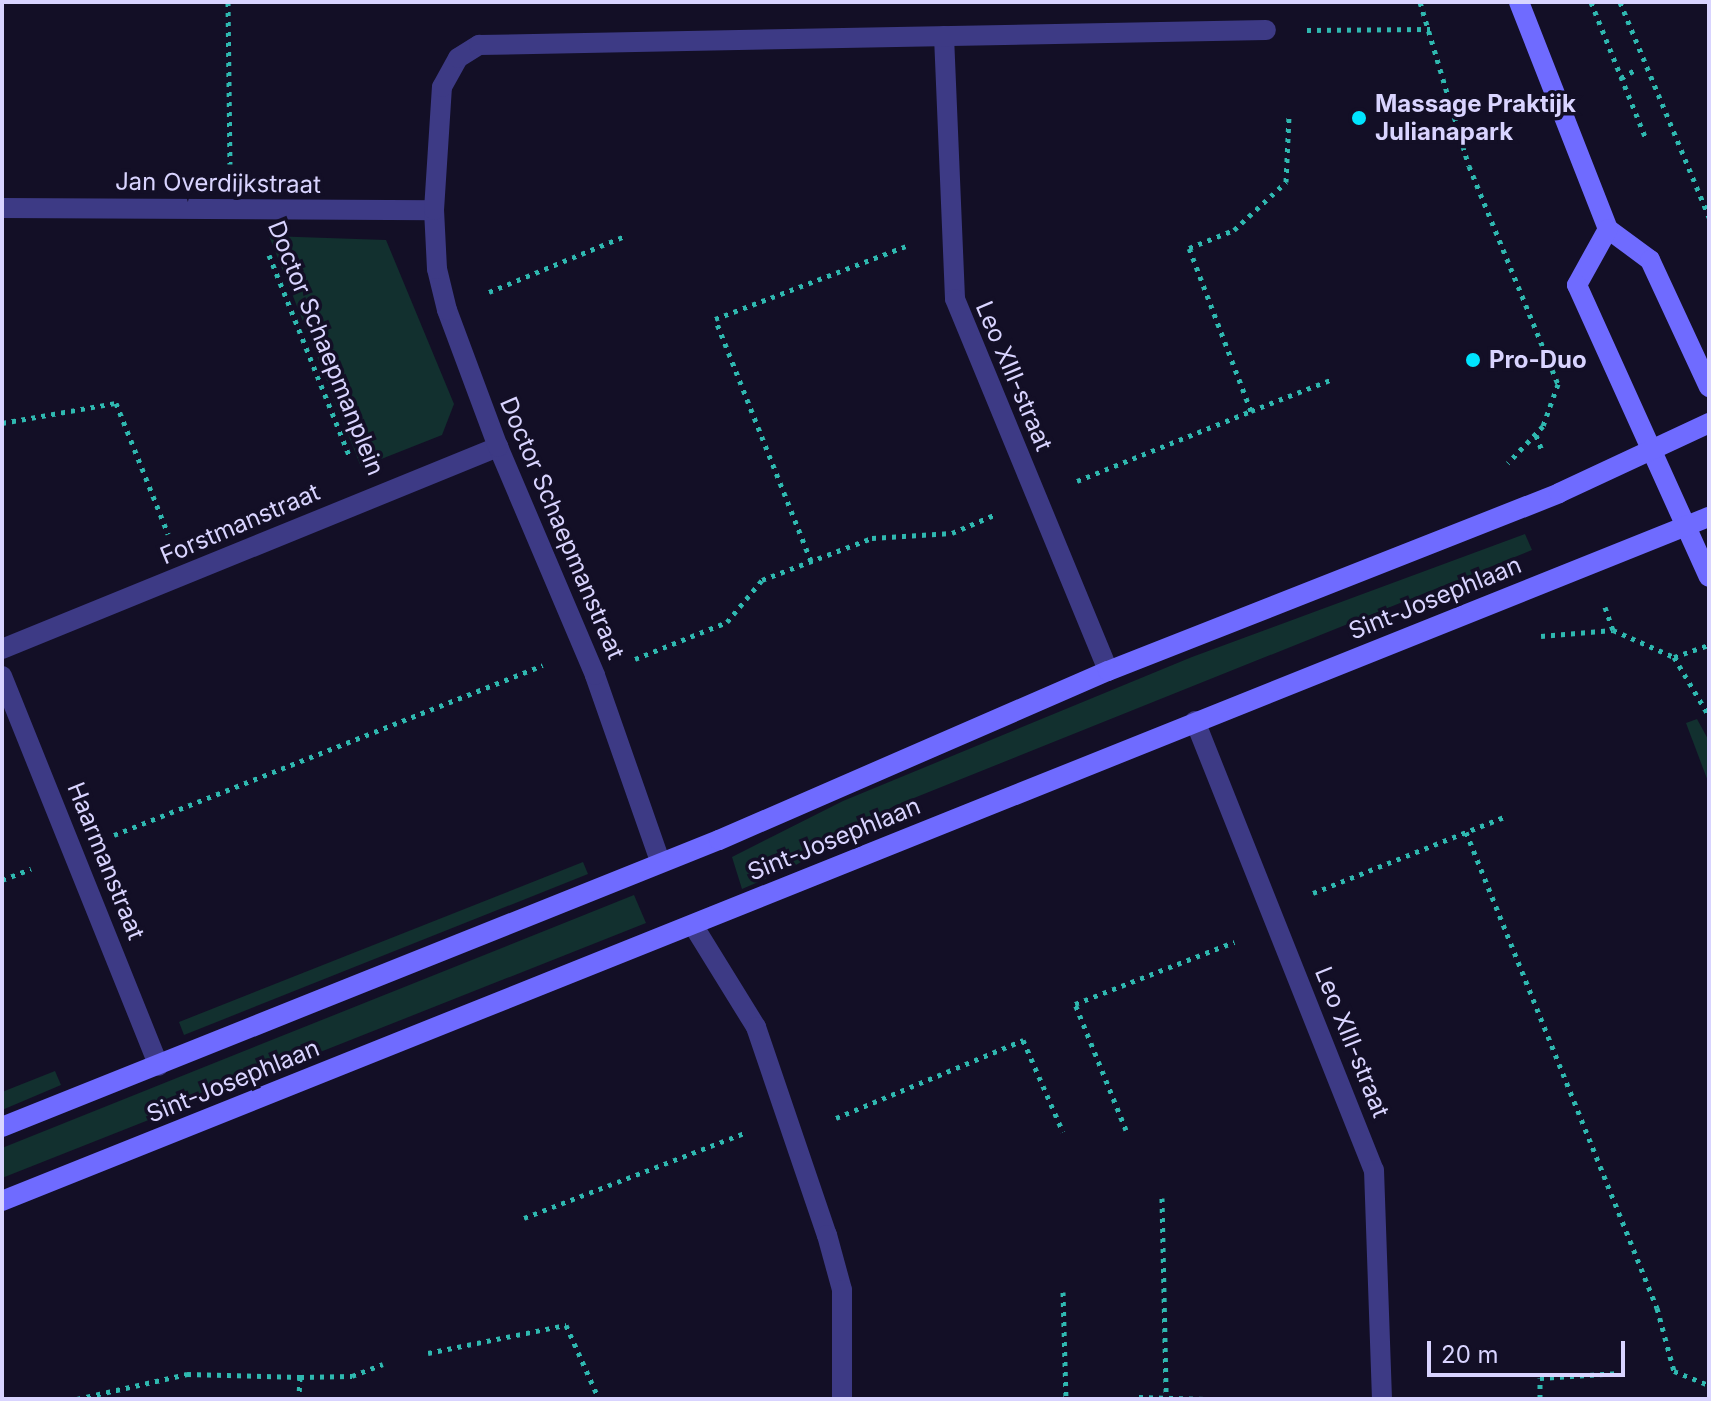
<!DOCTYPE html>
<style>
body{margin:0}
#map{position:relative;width:1711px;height:1401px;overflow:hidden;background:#130f26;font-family:Inter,sans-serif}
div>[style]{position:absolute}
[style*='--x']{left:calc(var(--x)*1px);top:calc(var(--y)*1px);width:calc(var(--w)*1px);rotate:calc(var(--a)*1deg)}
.green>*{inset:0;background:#12302f}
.path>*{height:5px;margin-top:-2.5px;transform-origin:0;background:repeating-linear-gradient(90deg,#2fb8b0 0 4px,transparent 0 10px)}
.minor>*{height:20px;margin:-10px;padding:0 10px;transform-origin:10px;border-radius:10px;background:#3d3a85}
.secondary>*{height:20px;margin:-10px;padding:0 10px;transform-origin:10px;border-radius:10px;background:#6f6bff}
.dots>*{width:22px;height:22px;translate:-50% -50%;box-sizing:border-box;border:4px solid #130f26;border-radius:50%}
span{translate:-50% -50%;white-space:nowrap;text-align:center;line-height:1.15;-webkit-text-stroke:7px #130f26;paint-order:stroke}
.poi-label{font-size:24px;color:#d9d4ff;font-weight:700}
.left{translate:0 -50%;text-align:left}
.street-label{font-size:24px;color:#d9d4ff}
.frame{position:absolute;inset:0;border:4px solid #d9d4ff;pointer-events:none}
.scale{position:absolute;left:1427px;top:1341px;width:198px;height:36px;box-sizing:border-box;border:4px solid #d9d4ff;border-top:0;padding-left:10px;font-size:24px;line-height:28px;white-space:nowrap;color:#d9d4ff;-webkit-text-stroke:6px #130f26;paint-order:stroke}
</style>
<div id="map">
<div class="green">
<i style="clip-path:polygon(269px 236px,386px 240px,454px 404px,442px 435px,361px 467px)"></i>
<i style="clip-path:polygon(1525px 534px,1532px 550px,894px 806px,791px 868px,742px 889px,732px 857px,843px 801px,1192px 657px)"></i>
<i style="clip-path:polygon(1697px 719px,1709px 741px,1709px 784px,1686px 723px)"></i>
<i style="clip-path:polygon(583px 862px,588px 874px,184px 1035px,179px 1022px)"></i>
<i style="clip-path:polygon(634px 895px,646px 923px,2px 1178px,2px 1148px)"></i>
<i style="clip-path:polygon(55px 1071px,61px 1085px,2px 1110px,2px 1092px)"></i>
</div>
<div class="path">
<i style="--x:228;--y:2;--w:162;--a:89.3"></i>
<i style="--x:1420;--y:2;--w:171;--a:73.4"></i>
<i style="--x:1469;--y:166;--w:235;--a:67.8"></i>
<i style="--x:1558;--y:384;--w:45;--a:109.7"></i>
<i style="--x:1543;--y:426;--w:51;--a:133.4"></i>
<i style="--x:1591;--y:2;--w:148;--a:68.1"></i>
<i style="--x:1620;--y:2;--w:233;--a:67.5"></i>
<i style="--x:1307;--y:30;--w:123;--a:-0.5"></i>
<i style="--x:1621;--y:78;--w:16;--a:-30"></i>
<i style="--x:269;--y:255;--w:219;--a:68.2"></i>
<i style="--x:489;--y:292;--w:147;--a:-22.4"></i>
<i style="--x:1251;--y:411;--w:85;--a:-21.4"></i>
<i style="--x:2;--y:423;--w:116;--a:-10"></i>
<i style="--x:116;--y:403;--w:141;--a:68.3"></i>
<i style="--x:1536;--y:435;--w:19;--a:69"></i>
<i style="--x:1077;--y:481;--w:188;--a:-21.9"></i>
<i style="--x:1251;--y:411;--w:174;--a:-110.8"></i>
<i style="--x:1189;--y:248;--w:48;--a:-21.8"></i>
<i style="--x:1234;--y:230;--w:71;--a:-42.7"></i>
<i style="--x:1286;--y:182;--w:65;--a:-87.4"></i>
<i style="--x:811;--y:561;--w:260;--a:-111.6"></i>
<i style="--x:715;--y:319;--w:204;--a:-20.9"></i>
<i style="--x:1605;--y:607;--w:24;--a:71"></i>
<i style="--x:1541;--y:636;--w:72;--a:-4.8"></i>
<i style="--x:1613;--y:630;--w:67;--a:23.9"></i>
<i style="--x:1674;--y:657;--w:69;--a:59.3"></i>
<i style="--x:1674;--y:657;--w:37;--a:-19"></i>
<i style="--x:635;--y:659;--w:99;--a:-21.9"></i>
<i style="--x:727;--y:622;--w:55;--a:-50.2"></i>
<i style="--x:762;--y:580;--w:118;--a:-20.9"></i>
<i style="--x:872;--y:538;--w:80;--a:-3.6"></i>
<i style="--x:952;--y:533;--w:46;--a:-23.2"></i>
<i style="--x:1466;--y:832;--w:513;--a:68.14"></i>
<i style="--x:1657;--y:1308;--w:65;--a:74.9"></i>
<i style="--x:1674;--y:1371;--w:38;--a:22"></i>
<i style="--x:114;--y:835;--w:461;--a:-21.6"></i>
<i style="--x:2;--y:880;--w:31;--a:-21"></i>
<i style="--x:1313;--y:893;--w:206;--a:-21.7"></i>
<i style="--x:836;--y:1118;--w:203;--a:-22.6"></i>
<i style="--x:1023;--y:1040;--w:100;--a:66.5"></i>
<i style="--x:1126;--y:1130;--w:136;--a:-112"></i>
<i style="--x:1075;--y:1004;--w:171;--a:-21.3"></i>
<i style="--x:1162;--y:1198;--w:198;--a:88.8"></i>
<i style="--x:524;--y:1218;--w:239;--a:-21.1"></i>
<i style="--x:1063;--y:1292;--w:107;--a:88.4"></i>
<i style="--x:428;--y:1353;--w:141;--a:-11.5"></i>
<i style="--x:566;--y:1325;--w:81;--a:66"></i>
<i style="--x:300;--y:1377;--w:52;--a:-1.1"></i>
<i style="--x:352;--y:1376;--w:33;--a:-21"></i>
<i style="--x:1139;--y:1397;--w:67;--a:1.7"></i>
<i style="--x:77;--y:1399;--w:113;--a:-12.8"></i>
<i style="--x:187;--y:1374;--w:113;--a:1.5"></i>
<i style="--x:300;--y:1377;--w:22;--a:93"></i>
<i style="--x:1123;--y:1399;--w:4;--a:0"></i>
<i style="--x:1540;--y:1399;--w:21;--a:-90"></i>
<i style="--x:1540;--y:1378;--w:80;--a:-3.6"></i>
</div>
<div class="minor">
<i style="--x:944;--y:36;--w:263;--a:87.6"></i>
<i style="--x:955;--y:299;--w:402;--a:67.6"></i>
<i style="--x:2;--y:208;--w:432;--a:0.3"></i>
<i style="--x:2;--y:649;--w:536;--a:-22.16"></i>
<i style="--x:2;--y:676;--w:420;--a:68.1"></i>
<i style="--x:1195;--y:721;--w:483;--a:68.3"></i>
<i style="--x:1374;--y:1170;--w:229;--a:88"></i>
<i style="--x:660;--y:861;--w:197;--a:-109.3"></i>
<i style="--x:595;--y:675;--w:248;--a:-113"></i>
<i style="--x:498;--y:447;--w:146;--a:-110.4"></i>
<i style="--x:447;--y:310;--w:42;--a:-103.7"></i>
<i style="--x:437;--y:269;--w:59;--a:-92.9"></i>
<i style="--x:434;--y:210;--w:123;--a:-86.3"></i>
<i style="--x:442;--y:87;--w:33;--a:-61"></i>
<i style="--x:458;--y:58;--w:25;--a:-32"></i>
<i style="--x:479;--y:45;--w:787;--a:-1.09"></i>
<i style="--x:693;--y:925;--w:120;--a:58.3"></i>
<i style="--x:756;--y:1027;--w:220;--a:71.2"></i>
<i style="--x:827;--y:1235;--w:57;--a:74.7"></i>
<i style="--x:842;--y:1290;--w:109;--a:90"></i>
</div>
<div class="secondary">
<i style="--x:1519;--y:2;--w:244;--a:68.6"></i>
<i style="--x:1608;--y:229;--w:52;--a:36.4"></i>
<i style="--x:1650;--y:260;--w:140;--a:65.1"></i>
<i style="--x:1608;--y:229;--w:64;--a:119"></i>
<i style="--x:1577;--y:285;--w:320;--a:65.7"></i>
<i style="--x:2;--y:1127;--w:772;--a:-21.82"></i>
<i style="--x:719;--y:840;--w:424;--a:-23.5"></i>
<i style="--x:1108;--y:671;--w:485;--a:-21.5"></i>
<i style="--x:1559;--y:493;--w:166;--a:-25"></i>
<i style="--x:2;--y:1201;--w:1839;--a:-21.84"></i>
</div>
<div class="dots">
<i style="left:1359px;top:118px;background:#00e5ff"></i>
<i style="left:1473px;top:360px;background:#00e5ff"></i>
</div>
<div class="poi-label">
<span class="left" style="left:1375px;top:118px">Massage Praktijk<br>Julianapark</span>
<span class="left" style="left:1489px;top:360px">Pro-Duo</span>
</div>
<div class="street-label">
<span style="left:218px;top:183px;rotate:1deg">Jan Overdijkstraat</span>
<span style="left:326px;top:348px;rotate:68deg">Doctor Schaepmanplein</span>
<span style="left:1014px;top:376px;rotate:67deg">Leo XIII-straat</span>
<span style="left:240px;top:524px;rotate:-23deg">Forstmanstraat</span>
<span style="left:562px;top:528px;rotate:67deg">Doctor Schaepmanstraat</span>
<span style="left:1435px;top:598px;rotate:-22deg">Sint-Josephlaan</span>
<span style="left:834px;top:839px;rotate:-22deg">Sint-Josephlaan</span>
<span style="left:106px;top:861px;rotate:68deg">Haarmanstraat</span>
<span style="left:1352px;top:1042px;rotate:68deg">Leo XIII-straat</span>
<span style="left:233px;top:1081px;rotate:-22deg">Sint-Josephlaan</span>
</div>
<div class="frame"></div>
<div class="scale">20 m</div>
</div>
